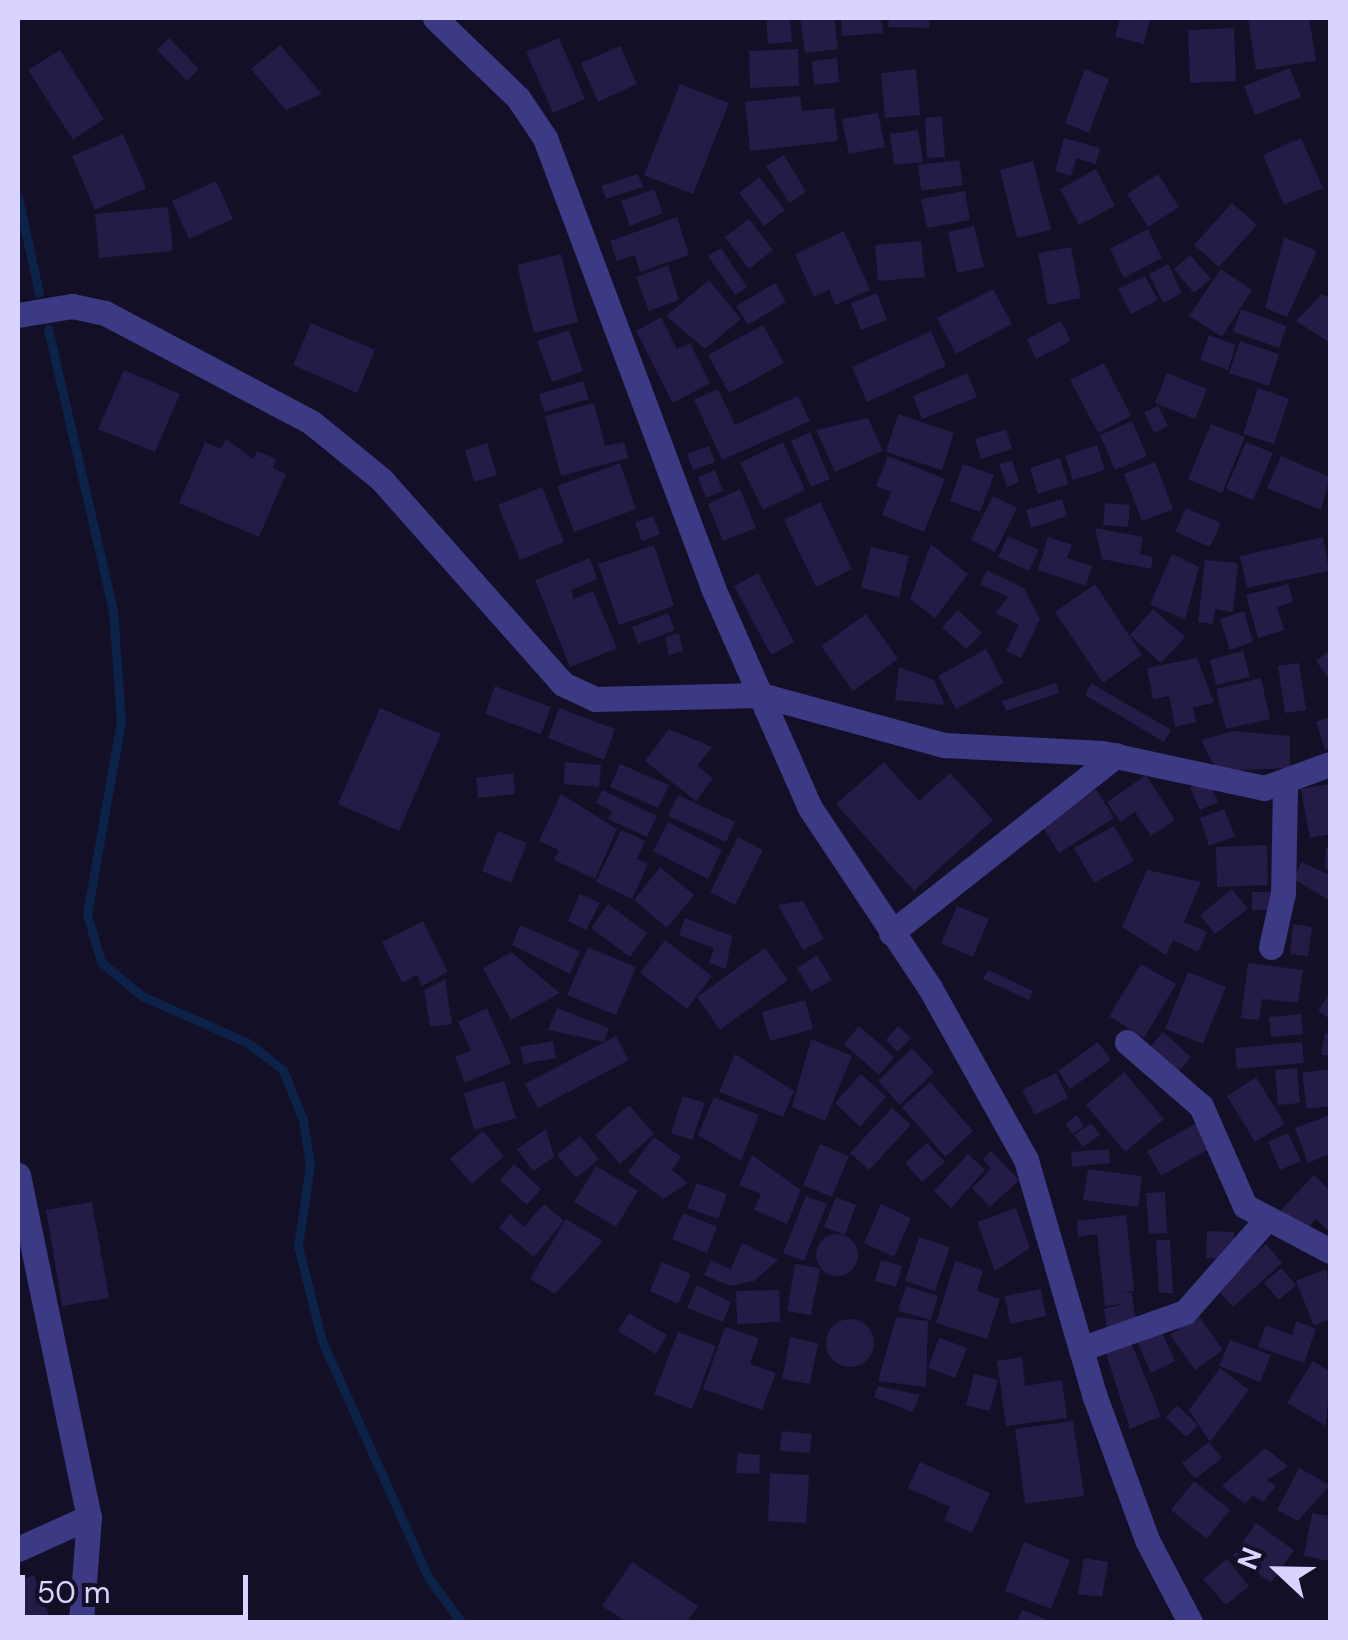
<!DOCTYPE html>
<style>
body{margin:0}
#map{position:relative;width:1348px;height:1640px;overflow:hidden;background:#130f26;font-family:"DM Sans",sans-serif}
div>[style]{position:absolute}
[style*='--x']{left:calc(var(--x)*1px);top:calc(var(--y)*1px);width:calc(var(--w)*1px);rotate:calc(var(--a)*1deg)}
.stream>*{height:9px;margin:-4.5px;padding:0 4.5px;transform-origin:4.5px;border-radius:4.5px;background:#0c2248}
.building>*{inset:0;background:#241b47}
.round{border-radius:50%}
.minor>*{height:25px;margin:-12.5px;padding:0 12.5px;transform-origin:12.5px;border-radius:12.5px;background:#3d3a85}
span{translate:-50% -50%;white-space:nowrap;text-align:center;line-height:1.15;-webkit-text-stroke:10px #130f26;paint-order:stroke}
.frame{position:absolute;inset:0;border:20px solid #d9d4ff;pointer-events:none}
.north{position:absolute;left:1228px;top:1520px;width:100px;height:100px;-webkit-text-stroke:8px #130f26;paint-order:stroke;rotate:292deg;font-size:28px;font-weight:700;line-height:40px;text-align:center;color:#d9d4ff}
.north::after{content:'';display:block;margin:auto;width:35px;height:45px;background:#d9d4ff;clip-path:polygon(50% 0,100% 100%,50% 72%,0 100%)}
.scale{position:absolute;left:20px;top:1575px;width:228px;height:45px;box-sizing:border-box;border:5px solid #d9d4ff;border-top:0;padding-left:12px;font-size:30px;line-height:35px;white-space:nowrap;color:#d9d4ff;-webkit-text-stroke:8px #130f26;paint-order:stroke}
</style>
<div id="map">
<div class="stream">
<i style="--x:18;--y:197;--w:98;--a:77.7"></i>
<i style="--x:48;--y:329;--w:288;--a:77"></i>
<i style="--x:113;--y:610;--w:111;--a:85.9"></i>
<i style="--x:121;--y:721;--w:196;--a:100"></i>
<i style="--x:87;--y:914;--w:50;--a:73.7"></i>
<i style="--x:101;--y:962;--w:53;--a:39.7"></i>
<i style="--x:142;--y:996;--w:116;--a:23.9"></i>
<i style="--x:248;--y:1043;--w:44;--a:37.6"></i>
<i style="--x:283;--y:1070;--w:54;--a:68.2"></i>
<i style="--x:303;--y:1120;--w:46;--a:81.2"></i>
<i style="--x:310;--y:1165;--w:82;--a:98.4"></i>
<i style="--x:298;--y:1246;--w:98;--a:75.8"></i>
<i style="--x:322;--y:1341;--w:259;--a:65.8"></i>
<i style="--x:428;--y:1577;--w:56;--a:53.7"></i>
</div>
<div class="building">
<i style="clip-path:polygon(766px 18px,790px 18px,792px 42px,768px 44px)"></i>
<i style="clip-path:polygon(800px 18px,834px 18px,838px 49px,805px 53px)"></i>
<i style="clip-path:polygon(841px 18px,881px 18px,883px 33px,842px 36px)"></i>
<i style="clip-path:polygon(889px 18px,930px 18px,929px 28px,888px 27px)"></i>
<i style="clip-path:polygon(1120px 18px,1150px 18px,1144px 44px,1115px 37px)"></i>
<i style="clip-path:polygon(1248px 18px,1309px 18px,1316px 61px,1256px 70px)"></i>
<i style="clip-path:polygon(1234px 28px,1236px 81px,1190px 83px,1188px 30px)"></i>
<i style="clip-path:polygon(169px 38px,199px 69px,187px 81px,157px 50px)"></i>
<i style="clip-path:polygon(559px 38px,585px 99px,553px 113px,526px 52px)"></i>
<i style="clip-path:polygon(280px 45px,322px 94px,286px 110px,251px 69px)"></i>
<i style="clip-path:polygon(620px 46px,637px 84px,598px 102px,581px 63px)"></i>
<i style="clip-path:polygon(798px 49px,799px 86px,750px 88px,749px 51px)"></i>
<i style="clip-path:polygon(60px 50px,104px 119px,73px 140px,28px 70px)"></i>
<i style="clip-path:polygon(837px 58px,839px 82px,814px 85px,812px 61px)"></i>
<i style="clip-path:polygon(1290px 68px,1301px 97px,1255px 115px,1244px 86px)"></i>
<i style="clip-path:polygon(916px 69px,920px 115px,885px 118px,881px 73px)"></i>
<i style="clip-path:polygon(1085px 69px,1109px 79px,1089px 133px,1065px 123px)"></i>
<i style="clip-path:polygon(680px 84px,729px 103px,693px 194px,644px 175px)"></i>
<i style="clip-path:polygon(800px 96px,802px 111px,834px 108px,838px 141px,750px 151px,745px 102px)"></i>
<i style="clip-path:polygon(878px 113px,885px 147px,849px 154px,842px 119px)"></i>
<i style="clip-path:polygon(942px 116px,945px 157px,927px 158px,925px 118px)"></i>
<i style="clip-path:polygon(918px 130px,923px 162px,894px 165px,890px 134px)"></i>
<i style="clip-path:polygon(123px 134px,146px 188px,95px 210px,72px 156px)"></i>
<i style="clip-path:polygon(1064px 138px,1100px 148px,1096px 164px,1076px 158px,1071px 176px,1055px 171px)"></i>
<i style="clip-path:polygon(1301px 138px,1323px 188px,1284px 205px,1263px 155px)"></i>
<i style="clip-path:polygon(784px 155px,806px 192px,789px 203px,766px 166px)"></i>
<i style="clip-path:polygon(959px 160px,963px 185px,921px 191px,918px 165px)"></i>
<i style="clip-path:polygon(1033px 161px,1051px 230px,1017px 238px,1000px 170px)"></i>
<i style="clip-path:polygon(1096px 169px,1115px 206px,1079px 225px,1060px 189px)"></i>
<i style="clip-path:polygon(638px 174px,643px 187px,606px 199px,601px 186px)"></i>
<i style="clip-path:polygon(1158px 174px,1179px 207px,1148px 227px,1127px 194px)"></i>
<i style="clip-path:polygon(759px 177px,785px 210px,764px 226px,739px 193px)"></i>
<i style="clip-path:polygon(216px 181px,233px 219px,189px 239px,172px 201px)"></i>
<i style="clip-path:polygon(654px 189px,663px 213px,630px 226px,621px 201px)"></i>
<i style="clip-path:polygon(965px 191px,970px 220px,927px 228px,921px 199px)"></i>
<i style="clip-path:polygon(1232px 203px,1257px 225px,1219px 267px,1194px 245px)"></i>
<i style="clip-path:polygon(168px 207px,173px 251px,99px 258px,95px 214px)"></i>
<i style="clip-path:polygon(677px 217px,689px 255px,640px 272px,635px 255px,617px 261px,610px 241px)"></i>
<i style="clip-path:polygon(749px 219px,773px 250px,749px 269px,725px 237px)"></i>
<i style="clip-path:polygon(974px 226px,984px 267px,957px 273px,948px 232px)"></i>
<i style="clip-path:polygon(1148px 229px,1162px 258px,1124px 278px,1110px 249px)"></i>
<i style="clip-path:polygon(844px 231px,870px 290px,835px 305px,829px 290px,814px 297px,795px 254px)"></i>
<i style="clip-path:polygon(1284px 237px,1317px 251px,1287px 317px,1265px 308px)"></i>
<i style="clip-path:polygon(921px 241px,925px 277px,878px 281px,875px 245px)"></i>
<i style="clip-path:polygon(1071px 247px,1081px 298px,1048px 305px,1038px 253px)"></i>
<i style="clip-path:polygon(721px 248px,747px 287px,735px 295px,708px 256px)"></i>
<i style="clip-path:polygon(561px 254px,578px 322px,534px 333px,517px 265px)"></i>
<i style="clip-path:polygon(1190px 255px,1211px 279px,1194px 293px,1174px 269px)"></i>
<i style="clip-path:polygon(1168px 264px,1182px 293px,1163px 303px,1149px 274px)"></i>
<i style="clip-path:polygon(668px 265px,679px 300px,649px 311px,636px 277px)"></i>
<i style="clip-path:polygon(1221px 269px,1252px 290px,1222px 337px,1189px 316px)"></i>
<i style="clip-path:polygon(1145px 276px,1158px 300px,1131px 314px,1118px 289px)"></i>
<i style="clip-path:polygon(709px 280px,741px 319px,705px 349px,666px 316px)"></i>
<i style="clip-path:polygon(775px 283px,786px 302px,748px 325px,736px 306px)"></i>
<i style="clip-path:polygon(993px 289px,1012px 324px,956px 354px,937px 318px)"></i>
<i style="clip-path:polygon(877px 293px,887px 320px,861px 330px,851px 303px)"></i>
<i style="clip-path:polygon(1322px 294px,1330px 298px,1330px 343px,1296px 321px)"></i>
<i style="clip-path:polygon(1241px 309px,1287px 326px,1279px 348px,1233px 332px)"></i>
<i style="clip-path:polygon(661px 317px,677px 349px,690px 343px,710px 383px,673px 403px,636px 331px)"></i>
<i style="clip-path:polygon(1061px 321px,1071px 341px,1036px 359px,1027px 339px)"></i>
<i style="clip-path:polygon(311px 323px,375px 350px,357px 393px,293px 365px)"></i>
<i style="clip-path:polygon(763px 325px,784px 363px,729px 393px,708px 355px)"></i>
<i style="clip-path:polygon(569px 330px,583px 371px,552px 382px,537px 341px)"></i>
<i style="clip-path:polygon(931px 331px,946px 366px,867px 402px,852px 367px)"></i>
<i style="clip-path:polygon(1209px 335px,1236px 345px,1228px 370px,1200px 360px)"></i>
<i style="clip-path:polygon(1240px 341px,1279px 354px,1269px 386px,1229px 373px)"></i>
<i style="clip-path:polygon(1104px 363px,1131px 416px,1098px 433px,1070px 380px)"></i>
<i style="clip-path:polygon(124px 370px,180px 394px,155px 452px,98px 429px)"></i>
<i style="clip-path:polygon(967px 373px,977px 397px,922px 419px,913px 396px)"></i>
<i style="clip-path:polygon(1167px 373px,1207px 389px,1195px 419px,1155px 403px)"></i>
<i style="clip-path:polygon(583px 381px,589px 399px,544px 412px,539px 394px)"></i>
<i style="clip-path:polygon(1258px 388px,1289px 399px,1274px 444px,1243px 434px)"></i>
<i style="clip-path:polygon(718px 389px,735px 425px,798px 396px,810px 421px,722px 460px,694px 400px)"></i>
<i style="clip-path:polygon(594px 403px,605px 446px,624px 442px,628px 458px,561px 476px,545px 416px)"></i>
<i style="clip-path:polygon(1158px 406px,1168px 426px,1154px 433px,1144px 412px)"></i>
<i style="clip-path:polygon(898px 414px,954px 433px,942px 470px,886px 452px)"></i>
<i style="clip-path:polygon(868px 418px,883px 451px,835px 472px,816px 430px)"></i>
<i style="clip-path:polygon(1132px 421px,1147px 456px,1115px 470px,1100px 435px)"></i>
<i style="clip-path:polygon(1211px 424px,1245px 437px,1222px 493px,1188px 479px)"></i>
<i style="clip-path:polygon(1006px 429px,1012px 449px,981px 459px,975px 439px)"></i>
<i style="clip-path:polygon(810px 432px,830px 479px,811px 487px,791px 441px)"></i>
<i style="clip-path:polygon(226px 439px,253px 459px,257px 451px,276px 459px,273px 468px,286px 474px,259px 537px,179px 503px,205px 442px,221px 449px)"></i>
<i style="clip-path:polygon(783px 442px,805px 490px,763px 510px,740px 463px)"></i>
<i style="clip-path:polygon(1246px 442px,1273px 453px,1253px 500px,1226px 489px)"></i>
<i style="clip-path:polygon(487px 443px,497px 475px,474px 482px,465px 450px)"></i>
<i style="clip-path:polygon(1097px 445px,1105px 470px,1073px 480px,1065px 456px)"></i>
<i style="clip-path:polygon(709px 446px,715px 462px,693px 470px,687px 454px)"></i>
<i style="clip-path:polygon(888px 456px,945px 479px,924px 532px,882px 515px,891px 492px,876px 486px)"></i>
<i style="clip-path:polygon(1281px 456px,1330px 477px,1321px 510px,1267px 488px)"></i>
<i style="clip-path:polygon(1060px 458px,1068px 484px,1038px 494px,1030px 468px)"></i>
<i style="clip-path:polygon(1012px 460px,1019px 482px,1007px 487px,999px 464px)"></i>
<i style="clip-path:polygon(1155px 462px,1173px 509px,1142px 521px,1124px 474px)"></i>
<i style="clip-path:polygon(620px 463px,636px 509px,574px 532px,557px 486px)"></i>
<i style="clip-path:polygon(963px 464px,994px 475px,980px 512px,950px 501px)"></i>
<i style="clip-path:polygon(715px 470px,723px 491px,706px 498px,698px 477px)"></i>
<i style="clip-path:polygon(542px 487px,564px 542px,520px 560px,498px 505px)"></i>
<i style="clip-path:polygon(740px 489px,756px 528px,723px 541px,708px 504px)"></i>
<i style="clip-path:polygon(993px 496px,1017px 508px,995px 552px,971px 540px)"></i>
<i style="clip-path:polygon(1062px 499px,1067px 516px,1031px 528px,1026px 510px)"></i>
<i style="clip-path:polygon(820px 502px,852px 569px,816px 587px,784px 520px)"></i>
<i style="clip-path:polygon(1105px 503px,1130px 505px,1128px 527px,1103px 525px)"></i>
<i style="clip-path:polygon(1186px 508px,1221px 523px,1210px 547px,1175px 532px)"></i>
<i style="clip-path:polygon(653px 516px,660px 534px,642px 541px,635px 523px)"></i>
<i style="clip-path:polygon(1095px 528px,1143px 537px,1140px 554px,1153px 557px,1151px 569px,1102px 559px)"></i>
<i style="clip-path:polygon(1008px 536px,1039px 550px,1029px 571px,998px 557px)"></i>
<i style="clip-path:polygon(1048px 537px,1072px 545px,1067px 558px,1092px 566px,1086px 586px,1038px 570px)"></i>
<i style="clip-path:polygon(1323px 537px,1329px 571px,1247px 588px,1240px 556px)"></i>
<i style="clip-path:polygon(931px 544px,968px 574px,935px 618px,910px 599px)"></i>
<i style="clip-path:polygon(654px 545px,674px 606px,619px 625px,598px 564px)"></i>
<i style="clip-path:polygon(871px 547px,909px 556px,899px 597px,861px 588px)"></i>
<i style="clip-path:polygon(1172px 554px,1199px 567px,1185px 620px,1150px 604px)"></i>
<i style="clip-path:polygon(590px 558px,597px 579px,571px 590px,574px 599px,593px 591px,617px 648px,570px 667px,535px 580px)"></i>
<i style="clip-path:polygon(1205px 560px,1238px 563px,1233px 612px,1215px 609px,1213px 624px,1198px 622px)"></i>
<i style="clip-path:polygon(987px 570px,1024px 588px,1040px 619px,1021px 658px,1006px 651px,1019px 625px,995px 613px,1008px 597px,980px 584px)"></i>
<i style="clip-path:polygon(758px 573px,794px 642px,771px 655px,734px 586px)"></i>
<i style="clip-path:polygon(1095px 584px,1142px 655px,1103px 683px,1055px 612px)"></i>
<i style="clip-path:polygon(1288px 584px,1293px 602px,1277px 607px,1284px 630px,1258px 638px,1246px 595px)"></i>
<i style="clip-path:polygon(1153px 609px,1185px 637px,1161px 663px,1130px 635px)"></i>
<i style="clip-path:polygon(958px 610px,982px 633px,966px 649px,942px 627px)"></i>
<i style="clip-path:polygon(1244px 611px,1253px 642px,1230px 650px,1220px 619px)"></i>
<i style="clip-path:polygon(668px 613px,675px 630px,638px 644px,632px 627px)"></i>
<i style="clip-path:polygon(866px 614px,898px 659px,853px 691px,821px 646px)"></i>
<i style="clip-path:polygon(679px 633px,683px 651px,669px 655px,665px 637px)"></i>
<i style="clip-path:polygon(986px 649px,1004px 683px,956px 709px,938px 676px)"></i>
<i style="clip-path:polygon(1330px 650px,1330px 680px,1316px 661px)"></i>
<i style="clip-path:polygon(1243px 651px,1250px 677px,1216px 685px,1210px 660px)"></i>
<i style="clip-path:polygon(1197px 658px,1214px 703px,1193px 707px,1196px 722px,1175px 727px,1169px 696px,1153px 699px,1147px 668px)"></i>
<i style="clip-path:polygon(1299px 663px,1306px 710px,1285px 713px,1278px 666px)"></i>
<i style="clip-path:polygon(899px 667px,934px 680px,945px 705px,895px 700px)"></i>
<i style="clip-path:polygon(1261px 678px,1270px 719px,1226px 729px,1216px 689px)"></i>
<i style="clip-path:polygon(1056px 683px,1059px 693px,1006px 711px,1002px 701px)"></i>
<i style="clip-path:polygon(1091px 683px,1171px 730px,1164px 742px,1085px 695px)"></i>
<i style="clip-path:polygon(495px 686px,551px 707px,541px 734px,485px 714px)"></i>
<i style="clip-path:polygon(380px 708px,441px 734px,399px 831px,338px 804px)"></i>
<i style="clip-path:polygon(559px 708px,615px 729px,604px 760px,548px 738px)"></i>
<i style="clip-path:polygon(1330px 716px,1330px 748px,1325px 750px,1316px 722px)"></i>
<i style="clip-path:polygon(669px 729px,712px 747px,697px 766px,713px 778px,696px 801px,645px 761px)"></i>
<i style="clip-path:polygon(1233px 731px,1290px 736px,1290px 768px,1217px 771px,1201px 740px)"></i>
<i style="clip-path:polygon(565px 762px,601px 765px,599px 787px,564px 784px)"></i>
<i style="clip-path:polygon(884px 762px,919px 801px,950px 773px,993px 820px,914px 891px,836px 804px)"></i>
<i style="clip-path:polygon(620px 764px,669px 785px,658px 808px,610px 787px)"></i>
<i style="clip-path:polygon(513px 773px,515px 794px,478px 798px,476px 778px)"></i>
<i style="clip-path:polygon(1146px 775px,1175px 820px,1151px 836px,1135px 812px,1120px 822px,1107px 802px)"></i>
<i style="clip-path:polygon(1207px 779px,1218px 802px,1200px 810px,1190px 788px)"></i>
<i style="clip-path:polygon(1330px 784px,1330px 834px,1310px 838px,1301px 789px)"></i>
<i style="clip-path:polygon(1096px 789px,1114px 818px,1059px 853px,1041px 824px)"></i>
<i style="clip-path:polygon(602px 790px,657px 816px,647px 837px,608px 819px,612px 811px,596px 803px)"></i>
<i style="clip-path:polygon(561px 794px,617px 829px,595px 879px,554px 860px,559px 850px,539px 841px)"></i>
<i style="clip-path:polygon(678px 795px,735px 822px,726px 842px,668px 816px)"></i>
<i style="clip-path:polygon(1224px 809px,1235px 836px,1209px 846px,1200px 818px)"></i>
<i style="clip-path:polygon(668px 822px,722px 850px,708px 879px,653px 851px)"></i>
<i style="clip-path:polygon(1114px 826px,1134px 861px,1094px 883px,1074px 848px)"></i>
<i style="clip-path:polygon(621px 830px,645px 841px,637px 859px,648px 864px,632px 899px,596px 882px)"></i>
<i style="clip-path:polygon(498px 831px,527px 843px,511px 883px,482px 871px)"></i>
<i style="clip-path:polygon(738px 837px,763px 850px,735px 905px,710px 892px)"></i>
<i style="clip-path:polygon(1267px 845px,1268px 885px,1217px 887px,1216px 847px)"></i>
<i style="clip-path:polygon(1326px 848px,1330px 848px,1330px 869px,1325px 869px)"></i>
<i style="clip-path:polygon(1301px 862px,1330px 875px,1330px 901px,1294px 879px)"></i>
<i style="clip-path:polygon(660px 867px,694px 895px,667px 928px,634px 900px)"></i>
<i style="clip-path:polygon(1147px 870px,1201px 882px,1184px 922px,1207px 932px,1198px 952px,1173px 940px,1166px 955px,1122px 927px)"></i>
<i style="clip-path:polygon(1232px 889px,1248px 909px,1215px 934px,1200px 915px)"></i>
<i style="clip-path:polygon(1252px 892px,1270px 892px,1270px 910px,1252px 910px)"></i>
<i style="clip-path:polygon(580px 894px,600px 903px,586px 930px,568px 921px)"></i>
<i style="clip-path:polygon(803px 901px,824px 939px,803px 950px,778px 905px)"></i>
<i style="clip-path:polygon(608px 904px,647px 933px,630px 957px,591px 928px)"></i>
<i style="clip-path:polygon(957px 906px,989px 919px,973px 957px,941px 943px)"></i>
<i style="clip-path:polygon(685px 918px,732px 936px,726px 969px,709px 963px,714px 948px,679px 935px)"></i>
<i style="clip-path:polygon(423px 921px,448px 972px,422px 986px,417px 975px,402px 983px,382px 942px)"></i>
<i style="clip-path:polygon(1293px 924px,1312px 927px,1308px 956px,1290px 954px)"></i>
<i style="clip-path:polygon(520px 925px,580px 951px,570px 974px,512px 945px)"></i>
<i style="clip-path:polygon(665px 940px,712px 976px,687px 1009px,640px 973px)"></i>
<i style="clip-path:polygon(588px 947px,636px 967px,616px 1015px,567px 995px)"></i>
<i style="clip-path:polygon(765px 948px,788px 980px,720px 1030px,697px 997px)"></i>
<i style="clip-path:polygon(511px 952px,560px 993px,511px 1020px,483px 968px)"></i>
<i style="clip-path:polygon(817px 955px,832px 980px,811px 992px,797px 968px)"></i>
<i style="clip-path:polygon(1248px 963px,1303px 970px,1298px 1003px,1262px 999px,1259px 1020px,1241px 1018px)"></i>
<i style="clip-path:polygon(1141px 964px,1176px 984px,1144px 1038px,1109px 1016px)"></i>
<i style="clip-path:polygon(988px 970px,1033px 991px,1029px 1000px,983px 979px)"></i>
<i style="clip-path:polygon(1188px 972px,1226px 987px,1203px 1044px,1165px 1029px)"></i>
<i style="clip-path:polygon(445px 979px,452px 1024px,430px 1027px,424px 990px)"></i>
<i style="clip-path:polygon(1330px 992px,1330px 1019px,1318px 1011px)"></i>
<i style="clip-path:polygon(805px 1000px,813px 1029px,770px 1041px,762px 1012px)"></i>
<i style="clip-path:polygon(487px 1008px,511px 1063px,465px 1083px,455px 1057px,471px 1050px,458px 1022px)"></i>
<i style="clip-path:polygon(557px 1008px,609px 1028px,604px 1042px,548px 1030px)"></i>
<i style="clip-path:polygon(1301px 1014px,1303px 1034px,1271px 1037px,1269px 1017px)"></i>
<i style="clip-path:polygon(859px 1026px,894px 1057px,879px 1075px,844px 1044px)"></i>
<i style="clip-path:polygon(898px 1026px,911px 1038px,898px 1052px,886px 1040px)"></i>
<i style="clip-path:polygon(1163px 1032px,1191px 1057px,1178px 1072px,1150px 1047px)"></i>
<i style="clip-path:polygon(1325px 1033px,1330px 1034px,1330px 1056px,1321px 1055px)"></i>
<i style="clip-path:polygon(616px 1036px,629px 1060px,538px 1108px,525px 1084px)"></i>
<i style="clip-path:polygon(811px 1039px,852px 1056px,825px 1121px,792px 1107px)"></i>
<i style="clip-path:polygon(553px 1041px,556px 1058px,524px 1064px,520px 1047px)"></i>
<i style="clip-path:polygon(1098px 1042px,1111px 1060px,1070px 1089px,1058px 1071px)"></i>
<i style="clip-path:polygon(1302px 1042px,1304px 1063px,1237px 1069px,1235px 1048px)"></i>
<i style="clip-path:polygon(912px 1048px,934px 1072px,900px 1105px,878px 1081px)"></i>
<i style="clip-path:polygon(735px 1054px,794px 1091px,783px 1117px,719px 1092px)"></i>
<i style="clip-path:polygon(1297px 1068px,1300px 1103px,1278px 1105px,1275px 1070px)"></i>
<i style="clip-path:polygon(1330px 1069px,1330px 1106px,1307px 1109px,1302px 1073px)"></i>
<i style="clip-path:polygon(1124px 1072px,1164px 1119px,1125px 1152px,1086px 1105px)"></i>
<i style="clip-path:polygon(1056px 1073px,1068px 1098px,1035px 1115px,1022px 1090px)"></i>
<i style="clip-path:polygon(861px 1074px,886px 1097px,860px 1127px,835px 1103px)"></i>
<i style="clip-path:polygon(1256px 1077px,1285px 1124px,1255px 1142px,1227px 1096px)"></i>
<i style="clip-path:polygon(504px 1081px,516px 1118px,474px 1130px,464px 1093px)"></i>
<i style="clip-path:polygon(930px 1082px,973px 1131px,945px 1157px,902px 1107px)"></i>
<i style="clip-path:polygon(683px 1096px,705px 1103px,692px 1140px,671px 1133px)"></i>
<i style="clip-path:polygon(714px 1097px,759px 1115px,741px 1161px,698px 1135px)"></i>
<i style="clip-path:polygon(629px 1105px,654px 1134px,620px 1164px,595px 1135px)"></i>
<i style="clip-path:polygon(892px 1108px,911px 1125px,869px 1170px,850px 1153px)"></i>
<i style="clip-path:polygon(1077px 1115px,1084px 1126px,1073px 1134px,1065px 1124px)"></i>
<i style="clip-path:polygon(1330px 1115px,1330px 1154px,1308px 1163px,1295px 1128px)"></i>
<i style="clip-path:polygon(1200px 1121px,1214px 1146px,1161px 1176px,1147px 1151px)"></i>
<i style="clip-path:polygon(1091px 1123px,1100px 1135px,1083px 1147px,1074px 1135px)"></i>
<i style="clip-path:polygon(546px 1129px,554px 1157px,533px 1171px,517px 1149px)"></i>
<i style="clip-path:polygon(483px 1131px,504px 1156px,472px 1184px,450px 1159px)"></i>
<i style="clip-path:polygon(1288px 1133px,1301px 1161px,1280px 1170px,1268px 1142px)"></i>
<i style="clip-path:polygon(580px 1136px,599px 1159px,576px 1178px,557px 1155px)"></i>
<i style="clip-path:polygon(654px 1137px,681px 1157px,672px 1170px,688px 1183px,663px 1199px,628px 1172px)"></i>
<i style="clip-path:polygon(927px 1143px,945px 1162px,922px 1182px,905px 1163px)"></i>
<i style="clip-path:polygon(820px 1144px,849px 1156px,832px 1197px,803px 1185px)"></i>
<i style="clip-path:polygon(1109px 1149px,1110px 1163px,1072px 1167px,1071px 1152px)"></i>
<i style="clip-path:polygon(991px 1151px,1019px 1180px,990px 1207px,972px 1188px,991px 1169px,983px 1159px)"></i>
<i style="clip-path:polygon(968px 1154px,985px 1170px,951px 1208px,934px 1191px)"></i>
<i style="clip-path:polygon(752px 1155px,801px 1190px,787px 1224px,754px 1210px,761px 1194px,739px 1185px)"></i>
<i style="clip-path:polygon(514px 1164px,541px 1189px,527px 1205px,500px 1180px)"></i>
<i style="clip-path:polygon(596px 1166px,638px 1191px,616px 1227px,574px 1202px)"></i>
<i style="clip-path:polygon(1088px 1169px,1142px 1176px,1138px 1207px,1083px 1200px)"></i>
<i style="clip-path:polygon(1314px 1175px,1330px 1191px,1330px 1232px,1316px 1219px,1304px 1231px,1281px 1210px)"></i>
<i style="clip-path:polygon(697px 1183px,727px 1194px,718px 1219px,687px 1208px)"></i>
<i style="clip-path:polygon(1165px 1192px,1167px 1233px,1149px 1234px,1146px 1193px)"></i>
<i style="clip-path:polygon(806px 1196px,827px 1204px,804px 1261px,783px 1253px)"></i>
<i style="clip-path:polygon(836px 1197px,856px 1205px,845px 1235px,824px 1227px)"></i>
<i style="clip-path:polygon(92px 1202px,109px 1298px,62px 1306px,46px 1210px)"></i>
<i style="clip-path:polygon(544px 1204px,564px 1221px,534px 1257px,499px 1228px,510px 1214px,524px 1227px)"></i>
<i style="clip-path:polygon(881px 1204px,911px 1218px,894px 1257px,864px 1243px)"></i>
<i style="clip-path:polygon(1016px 1208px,1030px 1248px,995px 1271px,977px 1222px)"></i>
<i style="clip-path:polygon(683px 1213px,717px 1227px,707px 1253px,672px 1239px)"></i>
<i style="clip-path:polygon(1126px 1215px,1134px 1291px,1121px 1293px,1132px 1293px,1136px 1324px,1107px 1328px,1104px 1309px,1123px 1304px,1105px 1306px,1097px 1234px,1078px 1237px,1077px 1221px)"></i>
<i style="clip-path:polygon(566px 1219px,603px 1241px,555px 1294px,530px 1279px)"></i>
<i style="clip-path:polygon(1207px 1231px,1234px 1232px,1232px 1259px,1206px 1258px)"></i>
<i class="round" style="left:816px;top:1234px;width:42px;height:42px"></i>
<i style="clip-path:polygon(919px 1237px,950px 1247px,935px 1291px,905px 1281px)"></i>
<i style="clip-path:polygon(1156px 1240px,1170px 1240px,1173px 1293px,1159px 1293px)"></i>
<i style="clip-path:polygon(742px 1243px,778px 1260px,754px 1281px,730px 1286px,704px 1275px,711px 1260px,731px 1269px)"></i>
<i style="clip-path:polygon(1266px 1244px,1282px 1263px,1233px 1307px,1216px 1288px)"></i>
<i style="clip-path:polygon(881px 1260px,902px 1266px,896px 1287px,875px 1281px)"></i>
<i style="clip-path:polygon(955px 1261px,983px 1270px,977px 1291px,1000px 1299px,987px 1339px,936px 1323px)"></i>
<i style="clip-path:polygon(662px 1262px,691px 1274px,678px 1304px,650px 1291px)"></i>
<i style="clip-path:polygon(795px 1264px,820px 1268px,811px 1315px,787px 1311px)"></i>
<i style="clip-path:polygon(1281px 1268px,1296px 1285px,1279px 1300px,1264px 1283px)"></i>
<i style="clip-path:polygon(1327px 1269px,1330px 1319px,1314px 1326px,1296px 1281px)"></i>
<i style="clip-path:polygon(697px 1285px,731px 1302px,723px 1322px,687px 1308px)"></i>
<i style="clip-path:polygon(906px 1286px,938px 1296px,931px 1320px,898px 1311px)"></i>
<i style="clip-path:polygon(1041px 1289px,1046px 1316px,1010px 1324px,1005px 1296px)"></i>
<i style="clip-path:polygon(779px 1290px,780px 1322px,737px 1324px,736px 1291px)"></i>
<i style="clip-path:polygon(629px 1313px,667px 1335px,656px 1354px,618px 1331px)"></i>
<i style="clip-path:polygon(1198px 1315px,1223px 1350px,1195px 1370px,1170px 1335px)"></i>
<i style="clip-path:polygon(896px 1317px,928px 1321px,926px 1387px,878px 1381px)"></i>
<i class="round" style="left:826px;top:1319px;width:48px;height:48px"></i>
<i style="clip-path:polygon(1296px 1321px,1316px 1329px,1304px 1363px,1258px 1347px,1266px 1325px,1292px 1335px)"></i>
<i style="clip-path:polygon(725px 1327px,759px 1338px,750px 1364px,776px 1373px,762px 1410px,703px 1389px)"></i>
<i style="clip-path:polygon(1160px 1328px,1175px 1361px,1151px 1373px,1136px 1339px)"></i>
<i style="clip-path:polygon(678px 1332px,716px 1346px,692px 1409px,654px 1394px)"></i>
<i style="clip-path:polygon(790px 1337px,818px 1343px,810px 1384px,782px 1379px)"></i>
<i style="clip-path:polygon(939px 1338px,967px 1348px,955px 1378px,928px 1368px)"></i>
<i style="clip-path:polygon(1130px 1340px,1161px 1416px,1130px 1429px,1105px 1350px)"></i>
<i style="clip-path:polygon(1230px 1340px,1271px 1355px,1260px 1382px,1219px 1366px)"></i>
<i style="clip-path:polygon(1022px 1357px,1025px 1386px,1062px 1380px,1067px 1418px,1006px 1426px,997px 1361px)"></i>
<i style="clip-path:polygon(1313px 1361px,1330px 1372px,1326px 1426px,1287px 1403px)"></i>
<i style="clip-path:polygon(1220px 1368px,1249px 1390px,1210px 1442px,1189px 1410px)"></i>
<i style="clip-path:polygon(974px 1374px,998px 1380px,990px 1411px,966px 1405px)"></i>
<i style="clip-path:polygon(878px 1386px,920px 1395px,913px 1412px,874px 1397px)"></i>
<i style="clip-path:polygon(1177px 1405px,1198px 1425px,1186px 1437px,1166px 1417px)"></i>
<i style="clip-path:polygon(1073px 1421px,1084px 1496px,1025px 1504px,1015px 1429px)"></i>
<i style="clip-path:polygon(782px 1431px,812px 1434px,810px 1453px,780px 1451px)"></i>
<i style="clip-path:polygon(1209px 1442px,1222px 1458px,1195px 1479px,1182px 1463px)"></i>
<i style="clip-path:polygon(1265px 1448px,1288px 1466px,1267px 1480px,1276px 1486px,1263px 1502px,1253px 1495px,1245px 1504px,1222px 1486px)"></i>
<i style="clip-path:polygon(738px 1453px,760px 1455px,759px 1474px,736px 1473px)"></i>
<i style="clip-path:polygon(920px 1462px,990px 1493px,972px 1533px,944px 1520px,950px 1507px,908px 1488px)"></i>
<i style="clip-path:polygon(1299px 1468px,1330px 1485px,1298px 1521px,1277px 1510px)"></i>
<i style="clip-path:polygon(770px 1473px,809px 1475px,806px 1523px,768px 1521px)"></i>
<i style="clip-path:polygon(1194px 1481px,1230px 1510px,1207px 1539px,1171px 1510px)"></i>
<i style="clip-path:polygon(1312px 1513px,1330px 1516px,1328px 1561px,1304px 1556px)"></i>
<i style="clip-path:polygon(1256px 1523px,1294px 1550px,1271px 1583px,1233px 1556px)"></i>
<i style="clip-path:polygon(1024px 1542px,1070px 1560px,1051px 1609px,1005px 1591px)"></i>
<i style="clip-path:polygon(1084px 1558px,1108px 1562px,1102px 1597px,1078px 1594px)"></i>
<i style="clip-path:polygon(1227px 1559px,1249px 1586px,1226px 1605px,1203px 1579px)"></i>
<i style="clip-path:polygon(632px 1562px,698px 1606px,687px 1622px,627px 1622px,602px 1606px)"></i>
<i style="clip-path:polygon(34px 1575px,51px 1621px,18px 1622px,18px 1581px)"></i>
<i style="clip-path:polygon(1022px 1610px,1053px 1622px,1017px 1622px)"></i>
</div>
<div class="minor">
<i style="--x:435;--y:18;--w:115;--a:43.9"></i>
<i style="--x:518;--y:98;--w:48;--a:56"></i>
<i style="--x:545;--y:138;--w:480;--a:69.5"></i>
<i style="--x:713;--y:588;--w:240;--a:66.2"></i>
<i style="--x:810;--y:808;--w:216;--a:56.3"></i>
<i style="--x:930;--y:988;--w:197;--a:60.8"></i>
<i style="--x:1026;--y:1160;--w:247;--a:73.8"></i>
<i style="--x:1095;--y:1397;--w:152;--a:70"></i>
<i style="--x:1147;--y:1540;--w:93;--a:62.3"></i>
<i style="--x:18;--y:315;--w:55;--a:-9.5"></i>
<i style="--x:72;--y:306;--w:34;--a:12"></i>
<i style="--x:105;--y:313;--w:233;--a:27.9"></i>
<i style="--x:311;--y:422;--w:90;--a:39.2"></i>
<i style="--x:381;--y:479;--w:274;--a:48.4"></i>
<i style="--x:563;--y:684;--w:35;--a:25"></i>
<i style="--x:595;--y:699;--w:166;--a:-1.4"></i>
<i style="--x:761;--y:695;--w:190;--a:15.3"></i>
<i style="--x:944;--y:745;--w:158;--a:2.9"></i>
<i style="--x:1102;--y:753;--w:166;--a:12.2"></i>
<i style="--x:1264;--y:788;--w:70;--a:-20"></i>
<i style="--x:891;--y:933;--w:287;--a:-38.3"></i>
<i style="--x:1271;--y:947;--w:55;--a:-77.5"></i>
<i style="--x:1283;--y:893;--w:105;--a:-88.9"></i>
<i style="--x:1127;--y:1042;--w:98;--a:40.9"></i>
<i style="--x:1201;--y:1106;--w:109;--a:66.3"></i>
<i style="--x:1245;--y:1206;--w:96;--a:27.9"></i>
<i style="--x:18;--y:1175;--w:349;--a:78.3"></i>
<i style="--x:89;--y:1517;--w:105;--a:94.4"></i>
<i style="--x:1083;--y:1348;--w:108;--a:-19.4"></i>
<i style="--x:1185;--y:1312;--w:124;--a:-48.6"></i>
<i style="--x:18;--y:1549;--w:78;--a:-24.3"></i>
</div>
<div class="frame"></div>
<div class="north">N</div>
<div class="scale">50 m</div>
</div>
